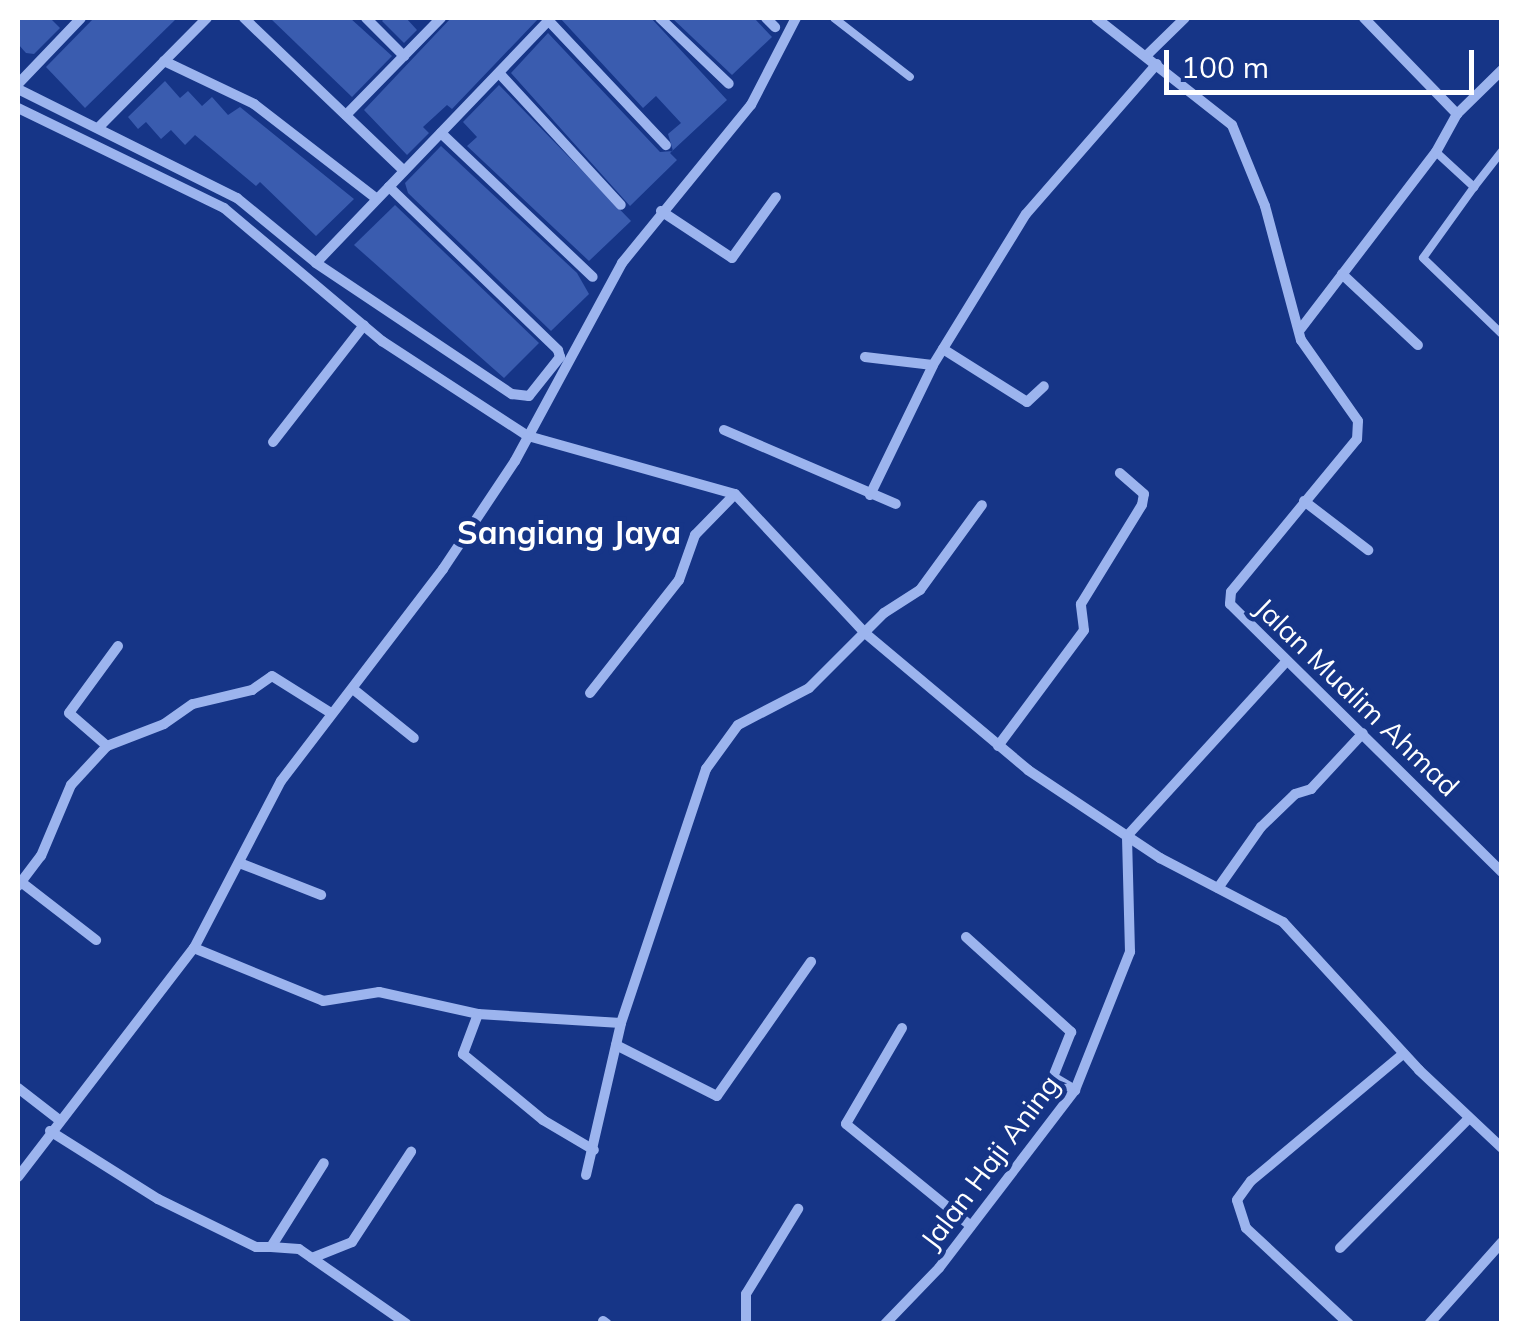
<!DOCTYPE html>
<style>
body{margin:0}
#map{position:relative;width:1519px;height:1341px;overflow:hidden;background:#163587;font-family:Mulish,sans-serif}
div>[style]{position:absolute}
[style*='--x']{left:calc(var(--x)*1px);top:calc(var(--y)*1px);width:calc(var(--w)*1px);rotate:calc(var(--a)*1deg)}
.building>*{inset:0;background:#3a5caf}
.lane>*{height:8px;margin:-4px;padding:0 4px;transform-origin:4px;border-radius:4px;background:#9cb4ee}
.street>*{height:10px;margin:-5px;padding:0 5px;transform-origin:5px;border-radius:5px;background:#9cb4ee}
span{translate:-50% -50%;white-space:nowrap;text-align:center;line-height:1.15;-webkit-text-stroke:9px #163587;paint-order:stroke}
.street-label{font-size:28px;color:#fff}
.quarter-label{font-size:32px;color:#fff;font-weight:700}
.frame{position:absolute;inset:0;border:20px solid #fff;pointer-events:none}
.scale{position:absolute;left:1164px;top:50px;width:310px;height:45px;box-sizing:border-box;border:5px solid #fff;border-top:0;padding-left:12px;font-size:30px;line-height:35px;white-space:nowrap;color:#fff;-webkit-text-stroke:8px #163587;paint-order:stroke}
</style>
<div id="map">
<div class="building">
<i style="clip-path:polygon(18px 18px,50px 18px,60px 28px,34px 54px,26px 53px,18px 44px)"></i>
<i style="clip-path:polygon(94px 18px,177px 18px,85px 108px,46px 67px)"></i>
<i style="clip-path:polygon(270px 18px,350px 18px,392px 56px,352px 97px)"></i>
<i style="clip-path:polygon(385px 18px,406px 18px,417px 30px,404px 43px,382px 21px)"></i>
<i style="clip-path:polygon(451px 18px,539px 18px,452px 109px,447px 105px,423px 127px,429px 133px,407px 155px,364px 110px)"></i>
<i style="clip-path:polygon(560px 18px,651px 18px,727px 100px,670px 153px,677px 160px,630px 206px,511px 73px,548px 33px,660px 152px,673px 151px,668px 134px,681px 123px,656px 96px,643px 108px)"></i>
<i style="clip-path:polygon(672px 18px,754px 18px,772px 37px,732px 75px)"></i>
<i style="clip-path:polygon(165px 81px,180px 98px,188px 91px,202px 106px,212px 97px,228px 115px,240px 107px,354px 199px,316px 236px,260px 182px,256px 186px,195px 135px,185px 145px,171px 130px,161px 139px,146px 122px,138px 129px,128px 117px)"></i>
<i style="clip-path:polygon(499px 85px,631px 221px,589px 261px,467px 146px,477px 137px,463px 122px)"></i>
<i style="clip-path:polygon(441px 146px,577px 273px,589px 294px,551px 331px,408px 193px,405px 183px)"></i>
<i style="clip-path:polygon(395px 205px,539px 343px,504px 378px,354px 245px)"></i>
</div>
<div class="lane">
<i style="--x:834;--y:18;--w:96;--a:37.8"></i>
<i style="--x:1436;--y:152;--w:52;--a:42.6"></i>
<i style="--x:1474;--y:187;--w:46;--a:-52.1"></i>
<i style="--x:1474;--y:187;--w:87;--a:125.7"></i>
<i style="--x:1423;--y:258;--w:110;--a:43.9"></i>
</div>
<div class="street">
<i style="--x:244;--y:18;--w:221;--a:43.7"></i>
<i style="--x:366;--y:18;--w:54;--a:45"></i>
<i style="--x:660;--y:18;--w:95;--a:43.7"></i>
<i style="--x:766;--y:18;--w:13;--a:45"></i>
<i style="--x:1096;--y:18;--w:173;--a:38.2"></i>
<i style="--x:1232;--y:125;--w:87;--a:67.8"></i>
<i style="--x:1265;--y:206;--w:139;--a:75"></i>
<i style="--x:1301;--y:340;--w:99;--a:54.9"></i>
<i style="--x:1358;--y:421;--w:18;--a:93"></i>
<i style="--x:1357;--y:439;--w:198;--a:129.5"></i>
<i style="--x:1231;--y:592;--w:12;--a:95"></i>
<i style="--x:1230;--y:604;--w:382;--a:44.6"></i>
<i style="--x:1364;--y:18;--w:134;--a:45.9"></i>
<i style="--x:548;--y:20;--w:172;--a:46.7"></i>
<i style="--x:1146;--y:56;--w:54;--a:-44.3"></i>
<i style="--x:164;--y:61;--w:100;--a:25.5"></i>
<i style="--x:254;--y:104;--w:155;--a:37.7"></i>
<i style="--x:500;--y:74;--w:178;--a:47.3"></i>
<i style="--x:18;--y:84;--w:91;--a:-46.3"></i>
<i style="--x:18;--y:89;--w:245;--a:26.5"></i>
<i style="--x:237;--y:198;--w:102;--a:39.4"></i>
<i style="--x:316;--y:263;--w:236;--a:33.8"></i>
<i style="--x:512;--y:394;--w:17;--a:7"></i>
<i style="--x:529;--y:396;--w:50;--a:-51.5"></i>
<i style="--x:560;--y:357;--w:7;--a:-106"></i>
<i style="--x:558;--y:350;--w:235;--a:-136"></i>
<i style="--x:18;--y:108;--w:229;--a:25.9"></i>
<i style="--x:224;--y:208;--w:207;--a:40.1"></i>
<i style="--x:382;--y:341;--w:174;--a:33.1"></i>
<i style="--x:528;--y:436;--w:215;--a:15.7"></i>
<i style="--x:735;--y:494;--w:190;--a:46.9"></i>
<i style="--x:865;--y:633;--w:213;--a:40"></i>
<i style="--x:1028;--y:770;--w:159;--a:33.7"></i>
<i style="--x:1160;--y:858;--w:139;--a:27.5"></i>
<i style="--x:1283;--y:922;--w:201;--a:47.4"></i>
<i style="--x:1419;--y:1070;--w:114;--a:43.2"></i>
<i style="--x:346;--y:115;--w:136;--a:-45.6"></i>
<i style="--x:100;--y:126;--w:152;--a:-45.3"></i>
<i style="--x:441;--y:133;--w:209;--a:43.5"></i>
<i style="--x:661;--y:211;--w:85;--a:33.5"></i>
<i style="--x:732;--y:258;--w:75;--a:-54.2"></i>
<i style="--x:316;--y:263;--w:339;--a:-46.2"></i>
<i style="--x:1342;--y:274;--w:104;--a:43.1"></i>
<i style="--x:1299;--y:331;--w:225;--a:-52.6"></i>
<i style="--x:1436;--y:152;--w:43;--a:-61.1"></i>
<i style="--x:1457;--y:114;--w:63;--a:-44.4"></i>
<i style="--x:943;--y:349;--w:99;--a:32.2"></i>
<i style="--x:1027;--y:402;--w:23;--a:-43"></i>
<i style="--x:865;--y:357;--w:68;--a:6.7"></i>
<i style="--x:724;--y:430;--w:187;--a:23.3"></i>
<i style="--x:273;--y:442;--w:148;--a:-52.1"></i>
<i style="--x:870;--y:495;--w:144;--a:-64.1"></i>
<i style="--x:933;--y:365;--w:177;--a:-58.4"></i>
<i style="--x:1026;--y:214;--w:199;--a:-48.9"></i>
<i style="--x:1304;--y:501;--w:81;--a:37.4"></i>
<i style="--x:353;--y:689;--w:78;--a:38.8"></i>
<i style="--x:590;--y:693;--w:144;--a:-51.8"></i>
<i style="--x:679;--y:580;--w:48;--a:-70.4"></i>
<i style="--x:695;--y:535;--w:57;--a:-45.7"></i>
<i style="--x:107;--y:746;--w:50;--a:-139"></i>
<i style="--x:69;--y:713;--w:83;--a:-53.8"></i>
<i style="--x:998;--y:746;--w:144;--a:-53.4"></i>
<i style="--x:1084;--y:630;--w:26;--a:-97"></i>
<i style="--x:1081;--y:604;--w:116;--a:-58.4"></i>
<i style="--x:1142;--y:505;--w:11;--a:-80"></i>
<i style="--x:1144;--y:494;--w:32;--a:-139"></i>
<i style="--x:1127;--y:836;--w:236;--a:-47.6"></i>
<i style="--x:242;--y:864;--w:85;--a:21.4"></i>
<i style="--x:21;--y:882;--w:95;--a:37.7"></i>
<i style="--x:18;--y:886;--w:38;--a:-53"></i>
<i style="--x:41;--y:856;--w:77;--a:-67.1"></i>
<i style="--x:71;--y:785;--w:53;--a:-47.3"></i>
<i style="--x:107;--y:746;--w:61;--a:-21.1"></i>
<i style="--x:164;--y:724;--w:35;--a:-35"></i>
<i style="--x:193;--y:704;--w:61;--a:-13.3"></i>
<i style="--x:252;--y:690;--w:24;--a:-35"></i>
<i style="--x:272;--y:676;--w:70;--a:32.1"></i>
<i style="--x:1218;--y:888;--w:75;--a:-54.8"></i>
<i style="--x:1261;--y:827;--w:47;--a:-44.1"></i>
<i style="--x:1295;--y:794;--w:17;--a:-17"></i>
<i style="--x:1311;--y:789;--w:76;--a:-47.1"></i>
<i style="--x:966;--y:937;--w:142;--a:42.1"></i>
<i style="--x:1071;--y:1032;--w:48;--a:111.8"></i>
<i style="--x:1053;--y:1077;--w:26;--a:31"></i>
<i style="--x:194;--y:948;--w:139;--a:22.3"></i>
<i style="--x:323;--y:1001;--w:57;--a:-9.1"></i>
<i style="--x:379;--y:992;--w:101;--a:12.5"></i>
<i style="--x:478;--y:1014;--w:143;--a:3.6"></i>
<i style="--x:478;--y:1014;--w:43;--a:110.6"></i>
<i style="--x:463;--y:1054;--w:104;--a:39.5"></i>
<i style="--x:543;--y:1120;--w:59;--a:30.5"></i>
<i style="--x:902;--y:1028;--w:111;--a:120.3"></i>
<i style="--x:846;--y:1124;--w:161;--a:39.2"></i>
<i style="--x:616;--y:1045;--w:113;--a:26.8"></i>
<i style="--x:717;--y:1096;--w:164;--a:-55"></i>
<i style="--x:18;--y:1088;--w:51;--a:37.8"></i>
<i style="--x:50;--y:1131;--w:128;--a:32.2"></i>
<i style="--x:158;--y:1199;--w:109;--a:26.1"></i>
<i style="--x:256;--y:1247;--w:15;--a:0"></i>
<i style="--x:271;--y:1247;--w:99;--a:-57.8"></i>
<i style="--x:586;--y:1175;--w:156;--a:-77"></i>
<i style="--x:621;--y:1023;--w:268;--a:-71.5"></i>
<i style="--x:706;--y:769;--w:54;--a:-54"></i>
<i style="--x:738;--y:725;--w:80;--a:-27.5"></i>
<i style="--x:809;--y:688;--w:106;--a:-45"></i>
<i style="--x:884;--y:613;--w:43;--a:-32.6"></i>
<i style="--x:920;--y:590;--w:105;--a:-53.9"></i>
<i style="--x:18;--y:1177;--w:289;--a:-52.5"></i>
<i style="--x:194;--y:948;--w:188;--a:-62.5"></i>
<i style="--x:281;--y:781;--w:267;--a:-52.6"></i>
<i style="--x:443;--y:569;--w:130;--a:-56.3"></i>
<i style="--x:515;--y:461;--w:225;--a:-61.6"></i>
<i style="--x:622;--y:263;--w:204;--a:-50.8"></i>
<i style="--x:751;--y:105;--w:98;--a:-62.7"></i>
<i style="--x:271;--y:1247;--w:28;--a:4"></i>
<i style="--x:299;--y:1249;--w:131;--a:34.8"></i>
<i style="--x:1340;--y:1248;--w:183;--a:-45.2"></i>
<i style="--x:312;--y:1258;--w:43;--a:-21.8"></i>
<i style="--x:352;--y:1242;--w:108;--a:-56.8"></i>
<i style="--x:603;--y:1321;--w:5;--a:37"></i>
<i style="--x:746;--y:1324;--w:30;--a:-90"></i>
<i style="--x:746;--y:1294;--w:100;--a:-58.5"></i>
<i style="--x:885;--y:1324;--w:78;--a:-46"></i>
<i style="--x:939;--y:1268;--w:224;--a:-52.6"></i>
<i style="--x:1075;--y:1090;--w:149;--a:-68.3"></i>
<i style="--x:1130;--y:952;--w:116;--a:-91.5"></i>
<i style="--x:1349;--y:1324;--w:141;--a:-137"></i>
<i style="--x:1246;--y:1228;--w:29;--a:-108"></i>
<i style="--x:1237;--y:1200;--w:24;--a:-54"></i>
<i style="--x:1251;--y:1181;--w:198;--a:-39.9"></i>
<i style="--x:1429;--y:1324;--w:110;--a:-48.3"></i>
</div>
<div class="street-label">
<span style="left:1357px;top:697px;rotate:44deg">Jalan Mualim Ahmad</span>
<span style="left:990px;top:1162px;rotate:-53deg">Jalan Haji Aning</span>
</div>
<div class="quarter-label">
<span style="left:569px;top:532px">Sangiang Jaya</span>
</div>
<div class="frame"></div>
<div class="scale">100 m</div>
</div>
